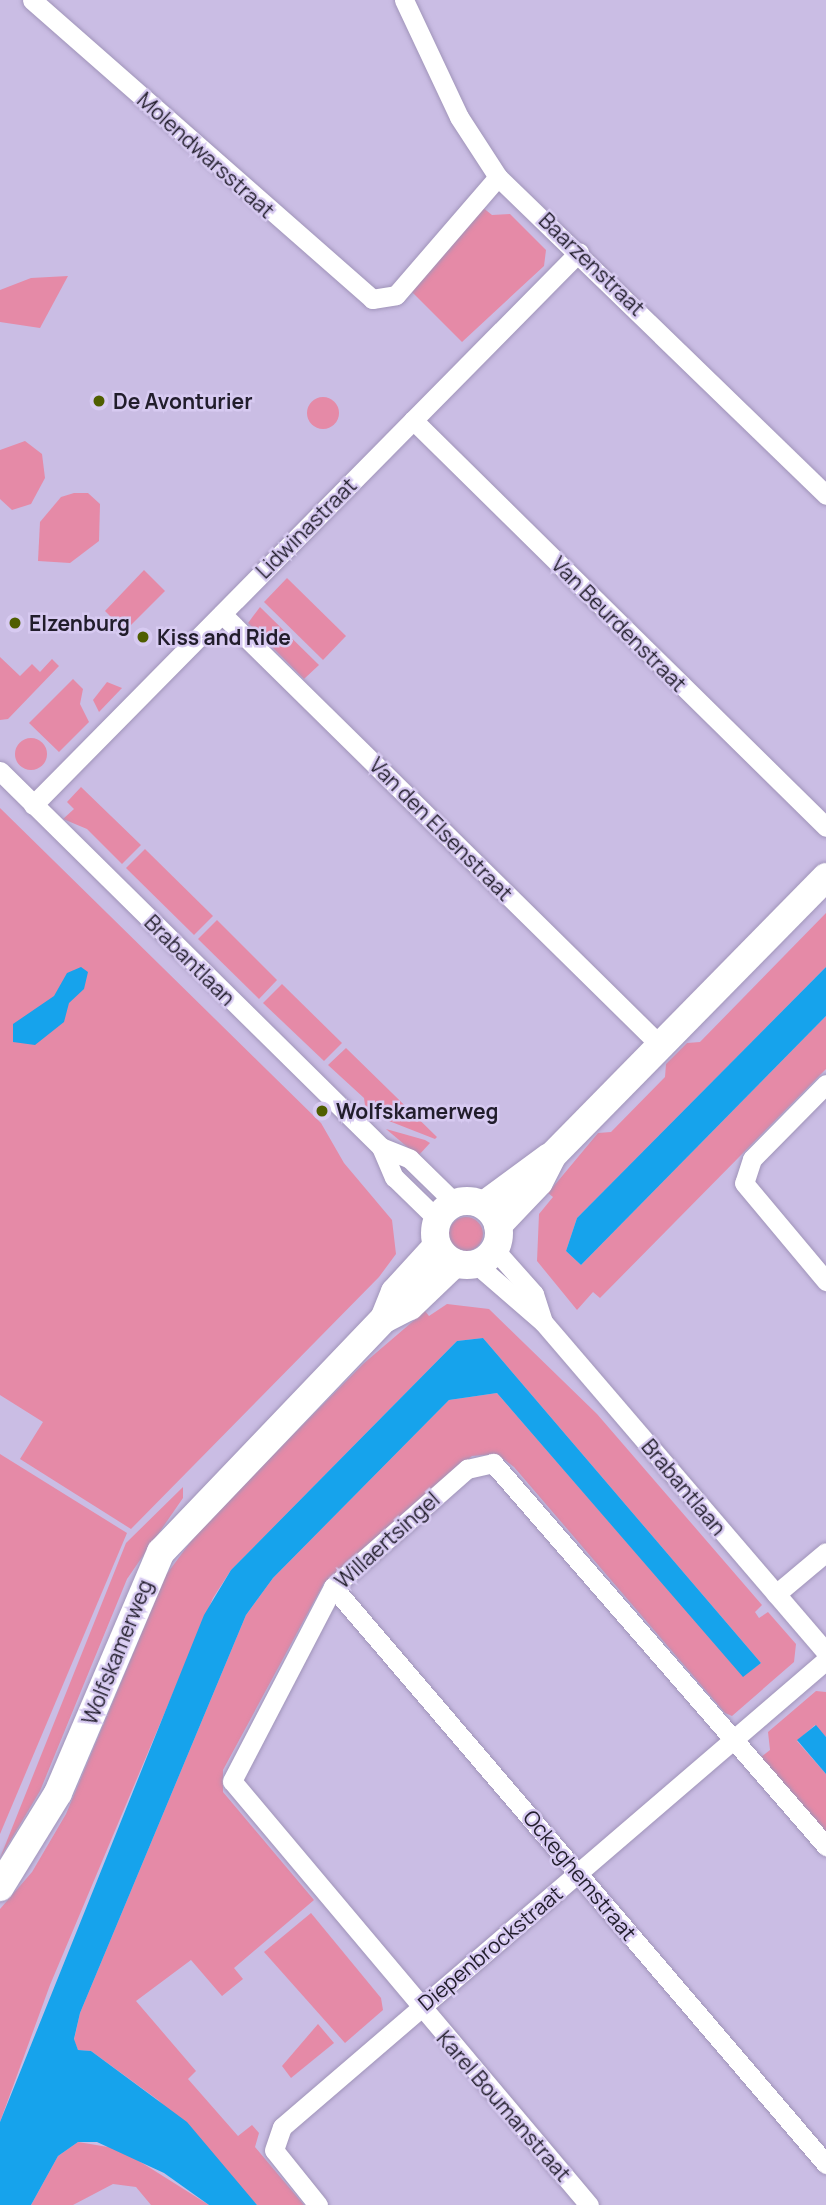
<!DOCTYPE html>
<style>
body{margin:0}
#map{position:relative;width:826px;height:2205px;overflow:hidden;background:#cabde4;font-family:Manrope,sans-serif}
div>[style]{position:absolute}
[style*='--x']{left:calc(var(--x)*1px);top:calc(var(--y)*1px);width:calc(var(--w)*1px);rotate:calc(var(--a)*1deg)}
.green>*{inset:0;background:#e58aa7}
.round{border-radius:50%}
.water>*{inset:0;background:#16a3ec}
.roads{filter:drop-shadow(0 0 2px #a094b9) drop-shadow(0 0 2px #a094b9)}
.street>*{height:19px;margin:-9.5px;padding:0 9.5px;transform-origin:9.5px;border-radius:9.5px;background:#fff}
.secondary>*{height:28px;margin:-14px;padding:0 14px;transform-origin:14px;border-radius:14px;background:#fff}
.secondary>.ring{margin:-14px;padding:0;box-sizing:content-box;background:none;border:28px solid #fff;border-radius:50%}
.dots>*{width:19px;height:19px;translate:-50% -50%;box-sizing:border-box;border:4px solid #d7caf1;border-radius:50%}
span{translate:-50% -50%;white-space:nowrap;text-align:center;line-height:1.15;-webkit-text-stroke:5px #d7caf1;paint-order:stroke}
.street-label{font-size:21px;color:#211d2b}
.poi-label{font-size:21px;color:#211d2b;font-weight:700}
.left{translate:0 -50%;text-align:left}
</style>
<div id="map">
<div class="green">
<i style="clip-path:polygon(482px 207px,492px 215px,510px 214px,546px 250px,544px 266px,462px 342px,411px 291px)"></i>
<i style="clip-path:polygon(68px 276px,40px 328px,0 322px,0 290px,31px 278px)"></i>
<i class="round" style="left:307px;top:397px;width:32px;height:32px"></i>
<i style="clip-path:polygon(25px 441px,42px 454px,45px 478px,31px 504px,12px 510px,0 499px,0 450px)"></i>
<i style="clip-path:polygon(74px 493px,88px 493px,100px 504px,99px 541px,70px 563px,38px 561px,40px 522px,61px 497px)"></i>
<i style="clip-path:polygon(144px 570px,165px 591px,125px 631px,105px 611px)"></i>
<i style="clip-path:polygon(287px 578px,346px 636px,323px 660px,264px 602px)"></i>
<i style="clip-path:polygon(260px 607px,319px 665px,304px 679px,248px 623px)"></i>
<i style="clip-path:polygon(0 657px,20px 676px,32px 664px,40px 672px,52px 659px,59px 666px,8px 719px,0 720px)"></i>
<i style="clip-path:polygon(73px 679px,83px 689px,80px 704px,89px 722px,59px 752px,29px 723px)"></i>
<i style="clip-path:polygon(107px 682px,122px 688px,99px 712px,93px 700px)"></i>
<i class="round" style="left:15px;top:738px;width:32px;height:32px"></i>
<i style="clip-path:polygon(81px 787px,141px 845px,122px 864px,87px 829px,63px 819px,74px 809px,67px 802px)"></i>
<i style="clip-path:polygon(0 808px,321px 1123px,344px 1163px,392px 1220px,396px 1254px,379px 1277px,131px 1529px,20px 1459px,43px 1422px,0 1395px)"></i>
<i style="clip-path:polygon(145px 849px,213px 916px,194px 935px,126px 868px)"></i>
<i style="clip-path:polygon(826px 913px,826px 967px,577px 1218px,566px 1251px,581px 1265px,826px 1016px,826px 1069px,600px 1298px,593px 1292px,577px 1310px,537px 1261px,539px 1214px,553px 1197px,548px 1193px,598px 1133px,611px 1132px,665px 1077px,666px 1064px,687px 1043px,700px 1042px)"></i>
<i style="clip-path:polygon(217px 920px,277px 980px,259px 999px,198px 939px)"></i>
<i style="clip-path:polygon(282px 984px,342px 1043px,324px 1061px,263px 1003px)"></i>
<i style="clip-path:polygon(346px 1048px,437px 1137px,435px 1139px,366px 1112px,364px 1098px,328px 1065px)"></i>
<i style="clip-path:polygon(386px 1129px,425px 1140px,430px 1143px,418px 1156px)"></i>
<i class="round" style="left:449px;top:1217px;width:34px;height:34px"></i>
<i style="clip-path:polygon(447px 1304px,489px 1309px,597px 1414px,762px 1605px,755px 1612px,759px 1618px,768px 1612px,796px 1644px,794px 1662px,732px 1716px,725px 1713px,514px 1467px,497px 1454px,472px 1456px,324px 1583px,223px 1770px,223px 1792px,314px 1900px,234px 1968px,243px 1979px,222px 1996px,191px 1960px,136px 2001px,196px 2071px,188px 2079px,238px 2136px,252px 2125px,259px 2133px,255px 2147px,304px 2205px,257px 2205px,158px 2100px,91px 2051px,78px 2050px,74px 2040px,80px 2013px,246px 1615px,273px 1578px,449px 1400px,497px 1393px,743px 1676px,761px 1663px,483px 1338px,457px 1341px,231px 1570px,213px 1598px,50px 1985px,0 2122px,0 1909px,32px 1872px,66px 1814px,166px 1575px,200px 1529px,363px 1364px,425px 1311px,429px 1316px)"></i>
<i style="clip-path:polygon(0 1454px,127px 1533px,0 1834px)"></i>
<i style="clip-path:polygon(183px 1487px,183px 1498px,127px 1579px,40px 1791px,0 1858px,126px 1543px)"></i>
<i style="clip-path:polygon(816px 1691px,826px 1692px,826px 1737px,815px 1725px,797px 1741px,826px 1774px,826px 1832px,761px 1757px,770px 1750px,768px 1732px)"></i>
<i style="clip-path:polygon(311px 1913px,381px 1998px,383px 2010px,345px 2043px,264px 1952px)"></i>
<i style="clip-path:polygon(318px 2024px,334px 2043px,291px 2078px,282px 2066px)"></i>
<i style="clip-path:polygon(78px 2142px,120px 2149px,209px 2205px,151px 2205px,136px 2187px,113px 2184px,73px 2205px,31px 2205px,58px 2156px)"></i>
</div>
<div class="water">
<i style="clip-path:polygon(81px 967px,88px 972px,84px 989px,69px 1003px,64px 1022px,35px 1045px,13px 1042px,13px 1024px,54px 996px,67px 973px)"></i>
<i style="clip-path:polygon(826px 967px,826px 1016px,581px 1265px,566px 1251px,577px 1218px)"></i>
<i style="clip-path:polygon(483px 1338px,761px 1663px,743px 1677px,497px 1393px,449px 1400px,273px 1578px,246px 1615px,80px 2013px,74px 2039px,78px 2050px,91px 2051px,187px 2122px,257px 2205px,209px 2205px,164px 2173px,97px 2142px,78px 2142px,58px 2156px,31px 2205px,0 2205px,0 2122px,204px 1615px,231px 1570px,457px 1341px)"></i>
<i style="clip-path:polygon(816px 1725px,826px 1737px,826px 1774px,797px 1740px)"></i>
</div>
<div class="roads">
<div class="street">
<i style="--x:32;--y:0;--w:453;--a:41.3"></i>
<i style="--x:372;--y:299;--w:24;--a:-9"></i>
<i style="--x:396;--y:295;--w:156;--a:-49.2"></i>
<i style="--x:404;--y:0;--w:129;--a:64.8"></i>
<i style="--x:459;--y:117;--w:72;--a:57"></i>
<i style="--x:498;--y:177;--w:457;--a:44.1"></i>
<i style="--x:413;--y:420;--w:580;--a:44.58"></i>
<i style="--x:222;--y:614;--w:614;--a:44.54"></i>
<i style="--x:0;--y:771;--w:535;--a:44.62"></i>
<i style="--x:381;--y:1147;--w:33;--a:67"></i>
<i style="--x:394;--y:1177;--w:62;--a:44.3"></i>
<i style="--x:33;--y:805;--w:777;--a:-45.36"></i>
<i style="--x:826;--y:1084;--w:105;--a:134.6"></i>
<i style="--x:752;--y:1159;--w:25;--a:108"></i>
<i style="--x:744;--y:1183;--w:128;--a:50.1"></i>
<i style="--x:381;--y:1147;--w:31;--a:22"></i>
<i style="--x:410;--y:1159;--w:63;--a:44.4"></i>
<i style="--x:495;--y:1250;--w:59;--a:48.4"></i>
<i style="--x:534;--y:1294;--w:29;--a:72"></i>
<i style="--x:476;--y:1264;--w:89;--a:40.9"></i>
<i style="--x:543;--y:1322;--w:435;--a:49.4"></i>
<i style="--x:333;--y:1587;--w:759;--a:49.49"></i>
<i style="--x:776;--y:1594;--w:65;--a:-40"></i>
<i style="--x:318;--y:2205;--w:70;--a:-128.7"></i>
<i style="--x:274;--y:2150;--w:24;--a:-71"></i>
<i style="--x:282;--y:2127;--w:717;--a:-40.64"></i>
<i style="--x:589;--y:2205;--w:554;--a:-130.1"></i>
<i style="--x:232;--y:1781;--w:219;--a:-62.5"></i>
<i style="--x:333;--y:1587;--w:179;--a:-41.4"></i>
<i style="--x:467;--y:1469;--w:27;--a:-13"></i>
<i style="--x:493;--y:1463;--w:508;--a:48.99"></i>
</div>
<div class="secondary">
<i class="ring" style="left:435px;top:1201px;width:36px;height:36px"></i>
<i style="--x:484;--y:1205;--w:81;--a:-36.4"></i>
<i style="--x:498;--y:1225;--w:59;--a:-46.4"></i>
<i style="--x:539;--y:1182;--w:29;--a:-63"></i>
<i style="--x:552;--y:1156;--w:391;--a:-45.5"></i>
<i style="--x:384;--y:1319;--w:29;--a:-68"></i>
<i style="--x:395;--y:1292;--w:62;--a:-47.6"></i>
<i style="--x:0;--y:1887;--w:110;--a:-58.3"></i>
<i style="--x:58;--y:1793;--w:262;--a:-66.9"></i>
<i style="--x:161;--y:1552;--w:323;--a:-46.3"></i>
<i style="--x:384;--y:1319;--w:29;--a:-27"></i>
<i style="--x:410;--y:1306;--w:62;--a:-43.7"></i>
</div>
</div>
<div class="dots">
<i style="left:99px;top:401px;background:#4f5e00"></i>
<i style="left:15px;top:623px;background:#4f5e00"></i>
<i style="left:143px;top:637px;background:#4f5e00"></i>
<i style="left:322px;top:1111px;background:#4f5e00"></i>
</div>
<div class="street-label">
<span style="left:206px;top:155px;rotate:42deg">Molendwarsstraat</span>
<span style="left:592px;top:264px;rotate:44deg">Baarzenstraat</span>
<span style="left:306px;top:528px;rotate:-45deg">Lidwinastraat</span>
<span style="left:619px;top:624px;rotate:45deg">Van Beurdenstraat</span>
<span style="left:441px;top:829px;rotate:45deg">Van den Elsenstraat</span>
<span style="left:190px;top:960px;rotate:45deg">Brabantlaan</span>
<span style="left:684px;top:1487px;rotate:50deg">Brabantlaan</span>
<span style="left:387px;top:1540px;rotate:-42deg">Willaertsingel</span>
<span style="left:117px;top:1652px;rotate:-68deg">Wolfskamerweg</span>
<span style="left:580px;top:1875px;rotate:50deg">Ockeghemstraat</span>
<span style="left:490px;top:1948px;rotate:-40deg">Diepenbrockstraat</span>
<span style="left:504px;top:2106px;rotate:49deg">Karel Boumanstraat</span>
</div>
<div class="poi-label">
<span class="left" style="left:113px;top:401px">De Avonturier</span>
<span class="left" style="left:29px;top:623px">Elzenburg</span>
<span class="left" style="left:157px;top:637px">Kiss and Ride</span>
<span class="left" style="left:336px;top:1111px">Wolfskamerweg</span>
</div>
</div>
